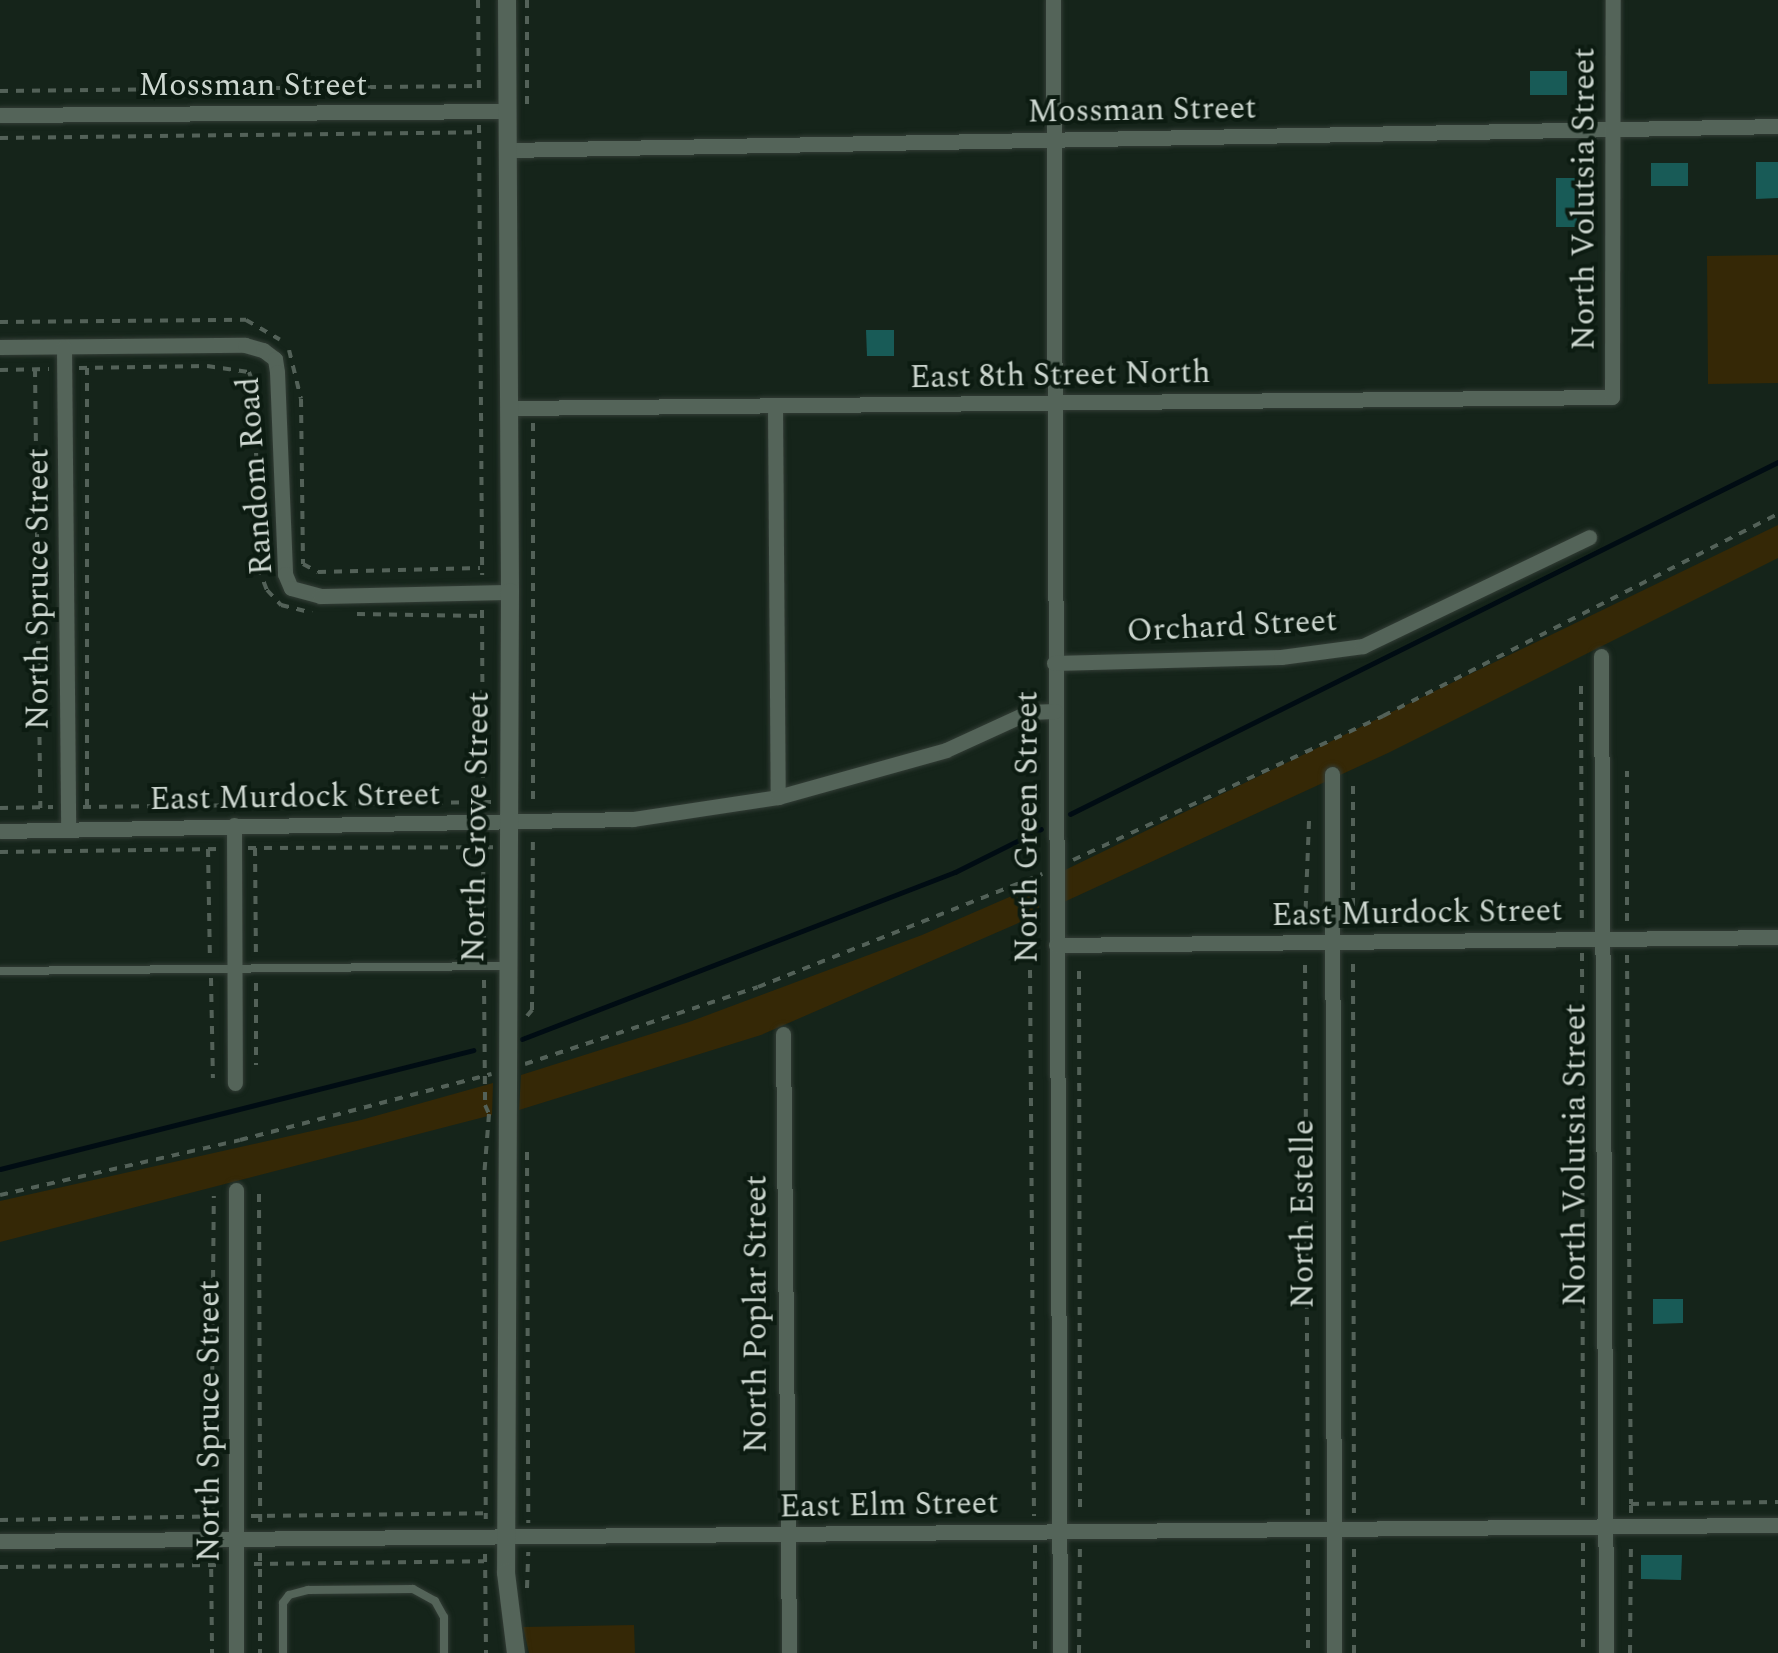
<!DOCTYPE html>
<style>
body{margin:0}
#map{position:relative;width:1778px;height:1653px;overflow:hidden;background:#15241a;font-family:Spectral,serif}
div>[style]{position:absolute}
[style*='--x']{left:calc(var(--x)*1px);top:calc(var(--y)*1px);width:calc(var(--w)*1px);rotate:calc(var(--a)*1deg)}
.green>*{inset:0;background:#352806}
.stream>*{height:5px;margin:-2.5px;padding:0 2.5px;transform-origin:2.5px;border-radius:2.5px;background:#000c13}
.building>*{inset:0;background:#185b57}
.path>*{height:4px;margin-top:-2px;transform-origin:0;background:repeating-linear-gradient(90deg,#536158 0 8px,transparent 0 16px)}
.roads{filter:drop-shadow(0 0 2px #333d36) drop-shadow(0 0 2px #333d36)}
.service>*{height:8px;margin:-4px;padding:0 4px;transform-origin:4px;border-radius:4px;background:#546459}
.minor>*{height:15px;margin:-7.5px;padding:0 7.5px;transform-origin:7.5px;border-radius:7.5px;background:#546459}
.tertiary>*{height:18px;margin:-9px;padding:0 9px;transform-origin:9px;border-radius:9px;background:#546459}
span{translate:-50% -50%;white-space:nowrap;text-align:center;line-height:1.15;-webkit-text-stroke:8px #0c1b11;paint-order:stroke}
.street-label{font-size:32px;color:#cdd7d0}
</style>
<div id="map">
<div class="green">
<i style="clip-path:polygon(1778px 255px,1778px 383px,1708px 384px,1707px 256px)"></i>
<i style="clip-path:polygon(1778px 525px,1778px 558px,1388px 753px,1064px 902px,1065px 870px)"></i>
<i style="clip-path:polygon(1039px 884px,1039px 914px,761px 1035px,519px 1110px,521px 1075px,689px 1022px,922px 935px)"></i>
<i style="clip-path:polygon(493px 1083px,492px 1115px,0 1242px,0 1201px,361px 1120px)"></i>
<i style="clip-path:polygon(634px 1625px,635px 1653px,529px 1653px,523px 1627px)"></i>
</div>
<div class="stream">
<i style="--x:1070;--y:814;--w:791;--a:-26.44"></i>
<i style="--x:522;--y:1039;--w:464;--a:-21.1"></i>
<i style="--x:955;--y:872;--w:96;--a:-26.6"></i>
<i style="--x:0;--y:1169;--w:488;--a:-14.1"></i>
</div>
<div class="building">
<i style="clip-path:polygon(1530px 71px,1567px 71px,1567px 95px,1530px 95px)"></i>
<i style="clip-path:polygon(1756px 162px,1778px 162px,1778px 198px,1756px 199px)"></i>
<i style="clip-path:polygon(1651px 163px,1688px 163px,1688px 186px,1651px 186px)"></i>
<i style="clip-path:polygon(1556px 178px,1578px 178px,1577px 227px,1556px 227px)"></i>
<i style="clip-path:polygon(866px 330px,894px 330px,894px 356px,867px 356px)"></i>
<i style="clip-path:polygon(1653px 1299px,1683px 1299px,1683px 1323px,1653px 1324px)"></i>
<i style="clip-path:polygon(1641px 1555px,1682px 1555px,1681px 1580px,1641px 1579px)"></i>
</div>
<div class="path">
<i style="--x:478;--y:0;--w:95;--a:89.4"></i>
<i style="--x:527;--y:0;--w:108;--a:90"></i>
<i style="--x:0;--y:91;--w:479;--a:-0.6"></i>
<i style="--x:479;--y:125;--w:450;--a:89.6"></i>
<i style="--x:0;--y:138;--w:479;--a:-0.7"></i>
<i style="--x:0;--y:322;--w:246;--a:-0.5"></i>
<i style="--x:246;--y:320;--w:39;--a:30"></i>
<i style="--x:289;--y:350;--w:50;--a:76.2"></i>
<i style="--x:301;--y:399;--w:165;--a:89.3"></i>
<i style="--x:303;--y:564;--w:17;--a:28"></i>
<i style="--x:318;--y:572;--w:162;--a:-1.4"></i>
<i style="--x:79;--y:368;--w:128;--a:-0.9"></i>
<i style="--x:207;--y:366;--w:42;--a:8.1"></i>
<i style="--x:249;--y:372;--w:18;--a:71"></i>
<i style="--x:255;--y:389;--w:178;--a:89"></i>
<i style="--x:258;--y:567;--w:25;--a:69"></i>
<i style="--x:267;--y:590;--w:21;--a:47"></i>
<i style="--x:281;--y:605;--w:32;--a:14"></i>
<i style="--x:35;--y:369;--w:439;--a:89.3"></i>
<i style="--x:0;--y:370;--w:49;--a:-1.2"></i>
<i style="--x:533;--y:423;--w:380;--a:90"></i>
<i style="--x:482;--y:610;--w:195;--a:89.7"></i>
<i style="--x:357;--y:614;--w:125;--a:0.9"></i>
<i style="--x:1581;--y:686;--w:237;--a:89.8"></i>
<i style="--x:1353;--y:786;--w:129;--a:90"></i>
<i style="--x:83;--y:807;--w:410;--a:-0.7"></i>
<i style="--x:87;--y:807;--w:439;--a:-90"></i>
<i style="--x:0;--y:808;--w:53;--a:-1.1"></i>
<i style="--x:483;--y:840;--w:115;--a:89.5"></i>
<i style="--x:248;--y:848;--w:245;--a:-0.2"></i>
<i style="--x:255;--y:848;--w:110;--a:89.5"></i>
<i style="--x:208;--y:849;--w:110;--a:89"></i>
<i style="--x:0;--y:852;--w:218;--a:-0.8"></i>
<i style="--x:1073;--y:860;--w:342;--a:-24.9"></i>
<i style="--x:1383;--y:716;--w:444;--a:-27.1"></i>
<i style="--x:1627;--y:921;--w:150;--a:-90"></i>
<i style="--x:1305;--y:925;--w:105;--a:-87.8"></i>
<i style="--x:1582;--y:953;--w:560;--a:89.9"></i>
<i style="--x:1627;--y:955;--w:549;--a:89.58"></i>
<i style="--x:1353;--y:964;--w:549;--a:89.9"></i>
<i style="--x:1305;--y:965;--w:550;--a:89.69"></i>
<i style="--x:1030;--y:970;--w:546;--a:89.58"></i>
<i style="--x:1079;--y:971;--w:542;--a:89.89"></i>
<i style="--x:211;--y:978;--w:100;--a:88.9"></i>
<i style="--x:484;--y:980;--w:125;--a:89.5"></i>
<i style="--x:485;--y:1105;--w:10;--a:66"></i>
<i style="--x:489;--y:1114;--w:63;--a:94.5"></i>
<i style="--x:484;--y:1177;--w:342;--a:89.7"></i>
<i style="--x:256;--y:983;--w:82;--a:90"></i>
<i style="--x:527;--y:1016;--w:8;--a:-50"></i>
<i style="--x:532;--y:1010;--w:172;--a:-89.7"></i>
<i style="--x:525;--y:1064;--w:245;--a:-18.3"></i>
<i style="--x:758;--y:987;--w:306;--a:-21.7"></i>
<i style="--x:527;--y:1152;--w:371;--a:89.8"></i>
<i style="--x:259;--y:1194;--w:330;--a:89.8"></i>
<i style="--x:0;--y:1195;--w:246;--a:-12.9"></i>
<i style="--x:240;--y:1140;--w:260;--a:-14.7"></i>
<i style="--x:1631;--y:1513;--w:9;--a:-90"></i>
<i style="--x:1631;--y:1504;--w:147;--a:-0.8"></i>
<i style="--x:251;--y:1516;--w:235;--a:-0.7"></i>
<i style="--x:211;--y:1518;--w:322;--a:-89.5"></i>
<i style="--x:0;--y:1520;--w:221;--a:-1"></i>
<i style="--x:1583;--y:1543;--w:110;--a:90"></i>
<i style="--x:1308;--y:1544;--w:109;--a:90"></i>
<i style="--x:1035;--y:1545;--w:108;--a:90"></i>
<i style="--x:211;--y:1553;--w:100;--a:89.4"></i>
<i style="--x:260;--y:1553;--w:100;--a:90"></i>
<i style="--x:485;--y:1554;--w:99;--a:89.4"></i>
<i style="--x:254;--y:1564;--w:230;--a:-0.7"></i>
<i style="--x:0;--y:1567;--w:220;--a:-0.5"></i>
<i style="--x:527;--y:1588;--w:36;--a:-88"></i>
<i style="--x:1079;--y:1653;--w:105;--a:-89.5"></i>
<i style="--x:1354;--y:1653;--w:110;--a:-90"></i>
<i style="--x:1630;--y:1653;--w:111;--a:-89.5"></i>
</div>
<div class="roads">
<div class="service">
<i style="--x:0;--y:971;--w:506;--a:-0.57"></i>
<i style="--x:283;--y:1653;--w:50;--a:-90"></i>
<i style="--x:283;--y:1603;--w:10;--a:-53"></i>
<i style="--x:289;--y:1595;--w:20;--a:-15"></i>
<i style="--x:308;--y:1590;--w:105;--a:-0.5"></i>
<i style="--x:413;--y:1589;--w:25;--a:29"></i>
<i style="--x:435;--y:1601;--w:18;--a:61"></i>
<i style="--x:444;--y:1617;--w:36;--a:90"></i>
</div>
<div class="minor">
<i style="--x:1053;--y:0;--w:1653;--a:89.76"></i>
<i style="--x:0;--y:115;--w:507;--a:-0.45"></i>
<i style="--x:508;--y:150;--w:1270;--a:-1.08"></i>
<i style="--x:0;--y:347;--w:245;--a:-0.5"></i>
<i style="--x:245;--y:345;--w:19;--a:16"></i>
<i style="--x:263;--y:350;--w:15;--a:37"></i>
<i style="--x:275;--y:359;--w:13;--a:81"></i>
<i style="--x:277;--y:372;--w:202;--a:87.7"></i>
<i style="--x:285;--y:574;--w:15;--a:67"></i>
<i style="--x:291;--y:588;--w:30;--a:15"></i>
<i style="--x:320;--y:596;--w:190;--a:-1.2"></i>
<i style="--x:64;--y:347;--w:483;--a:89.5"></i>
<i style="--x:775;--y:406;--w:391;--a:89.6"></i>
<i style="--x:509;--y:408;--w:1103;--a:-0.57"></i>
<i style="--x:1612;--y:397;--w:397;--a:-89.9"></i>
<i style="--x:1601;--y:656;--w:997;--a:89.71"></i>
<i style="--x:1054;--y:663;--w:227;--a:-1.5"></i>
<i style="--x:1281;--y:657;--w:83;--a:-7.6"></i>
<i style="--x:1363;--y:646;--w:251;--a:-25.7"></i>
<i style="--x:1332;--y:774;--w:879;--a:89.87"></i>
<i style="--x:234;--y:825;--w:258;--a:89.8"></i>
<i style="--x:0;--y:831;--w:633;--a:-1.09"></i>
<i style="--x:633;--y:819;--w:147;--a:-8.6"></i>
<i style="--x:778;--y:797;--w:174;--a:-15.6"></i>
<i style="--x:946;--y:750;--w:91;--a:-24.6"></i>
<i style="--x:1029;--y:712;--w:26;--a:-2"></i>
<i style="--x:1056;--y:945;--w:722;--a:-0.63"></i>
<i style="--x:783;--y:1034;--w:619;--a:89.44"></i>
<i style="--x:236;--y:1190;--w:463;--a:90"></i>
<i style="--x:0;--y:1541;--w:1778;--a:-0.52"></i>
</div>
<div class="tertiary">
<i style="--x:507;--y:0;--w:592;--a:89.71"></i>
<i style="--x:510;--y:592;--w:981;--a:90.23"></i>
<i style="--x:506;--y:1573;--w:81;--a:82.9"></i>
</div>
</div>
<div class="street-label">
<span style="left:253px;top:86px">Mossman Street</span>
<span style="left:1142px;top:111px;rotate:-1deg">Mossman Street</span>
<span style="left:1585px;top:199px;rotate:-90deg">North Volutsia Street</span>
<span style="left:1060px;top:376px;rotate:-1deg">East 8th Street North</span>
<span style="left:256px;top:476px;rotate:-94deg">Random Road</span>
<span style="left:39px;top:589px;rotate:-90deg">North Spruce Street</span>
<span style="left:1232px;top:627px;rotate:-3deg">Orchard Street</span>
<span style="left:295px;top:798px;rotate:-1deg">East Murdock Street</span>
<span style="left:477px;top:827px;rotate:-89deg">North Grove Street</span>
<span style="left:1028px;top:827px;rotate:-90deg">North Green Street</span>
<span style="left:1417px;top:914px;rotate:-1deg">East Murdock Street</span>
<span style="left:1576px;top:1155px;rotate:-90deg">North Volutsia Street</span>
<span style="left:1304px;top:1214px;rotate:-90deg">North Estelle</span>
<span style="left:757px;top:1314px;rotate:-90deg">North Poplar Street</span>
<span style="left:210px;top:1421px;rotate:-90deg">North Spruce Street</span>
<span style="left:889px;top:1506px;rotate:-1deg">East Elm Street</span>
</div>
</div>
